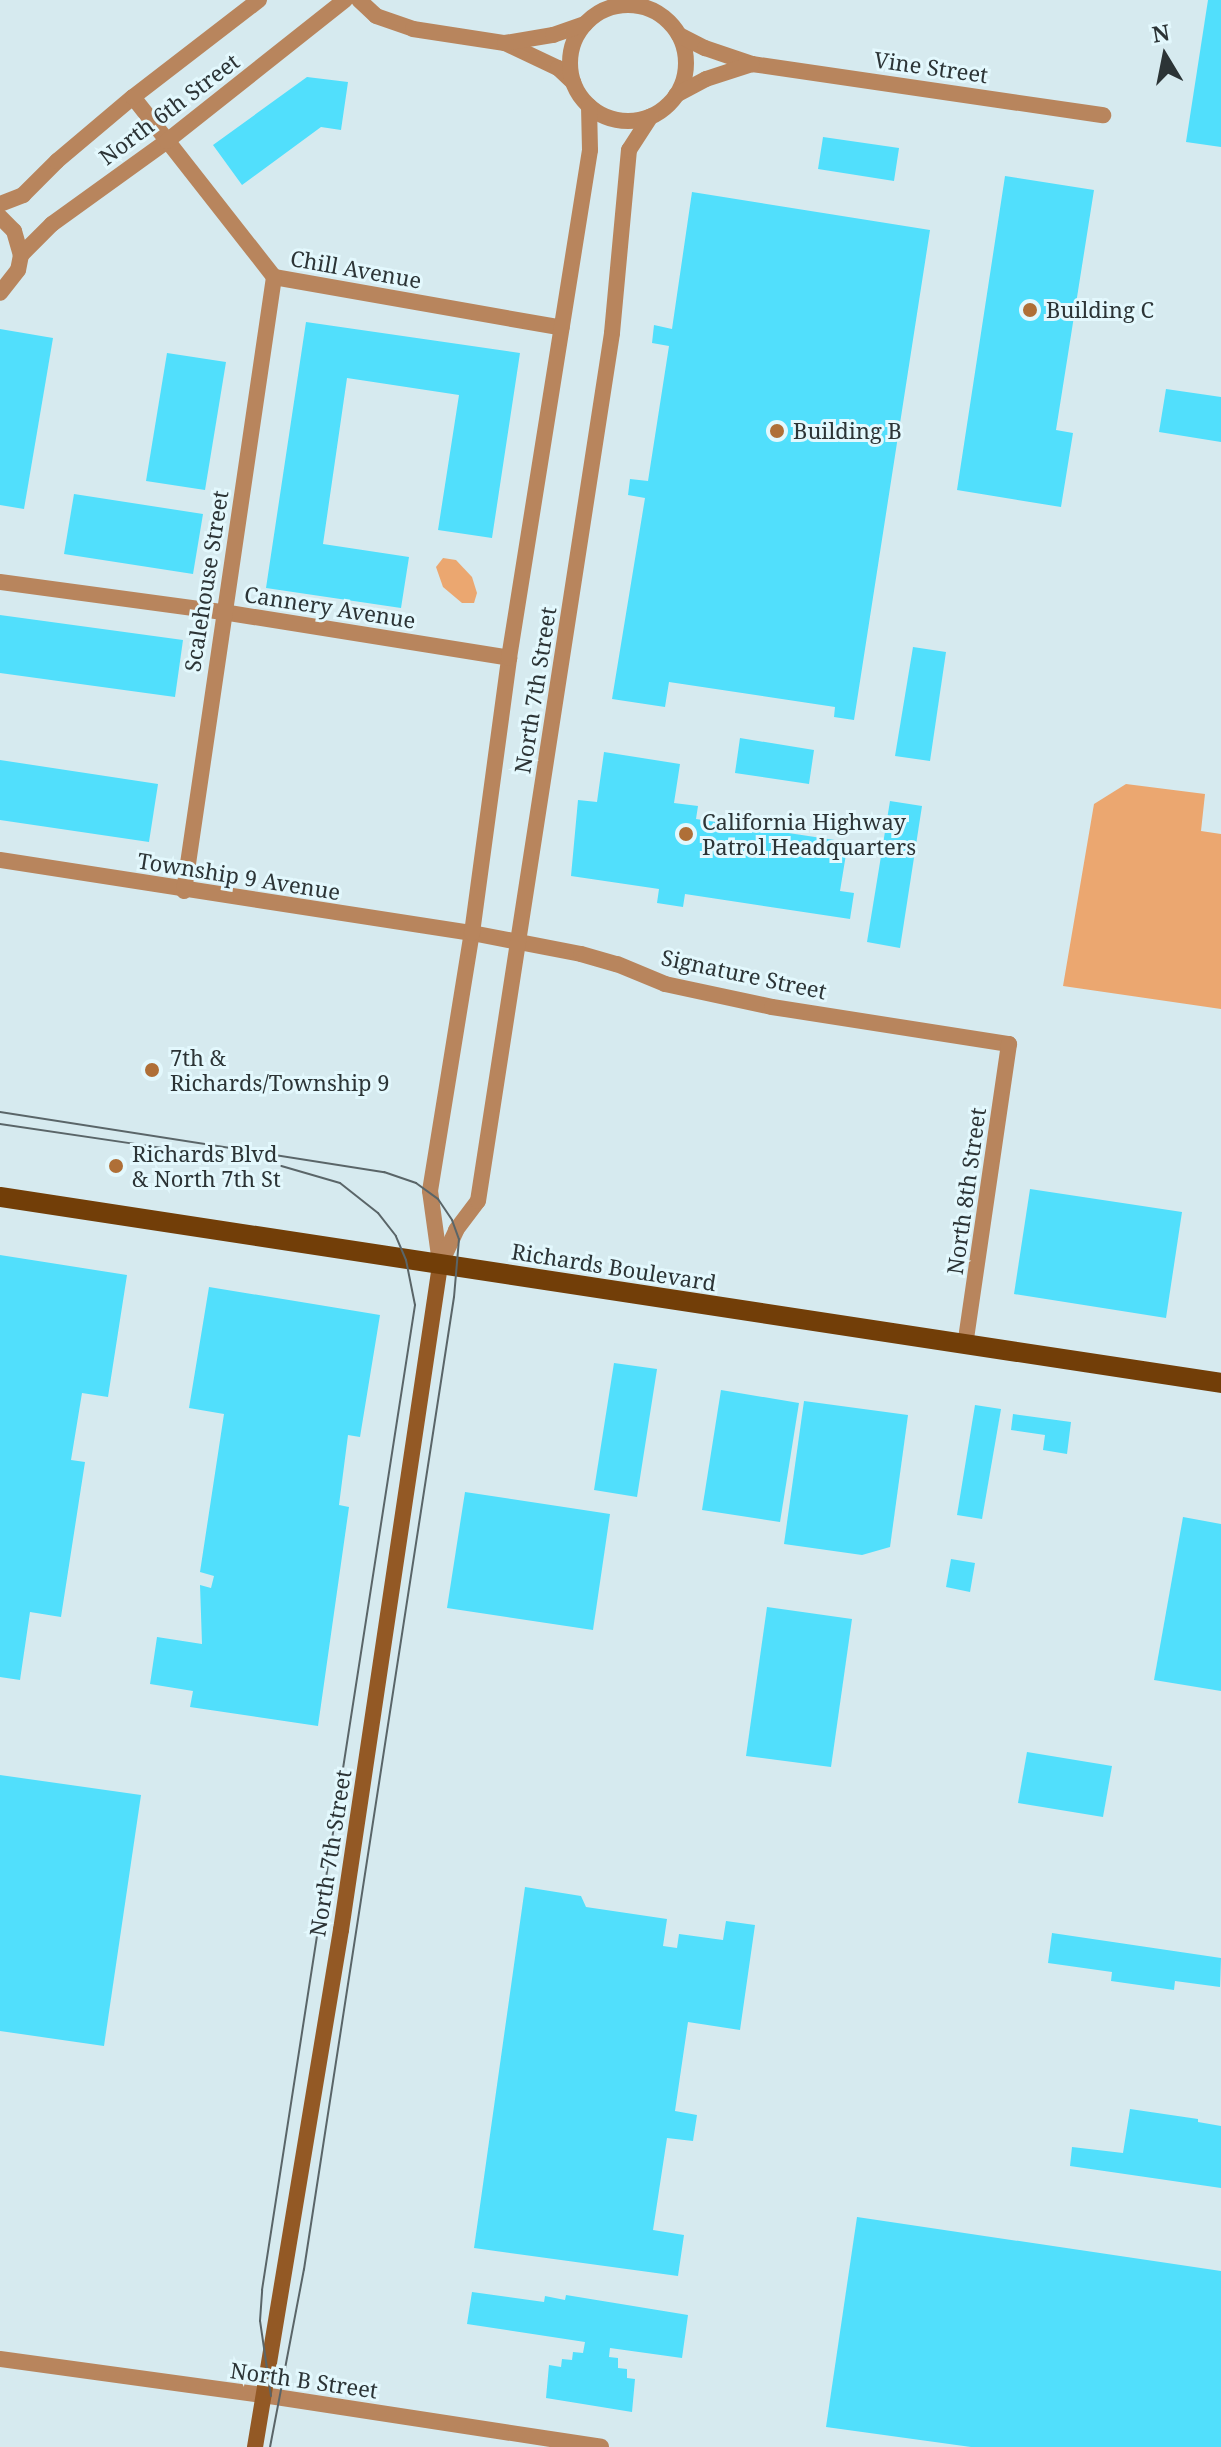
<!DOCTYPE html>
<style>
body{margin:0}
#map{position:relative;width:1221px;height:2447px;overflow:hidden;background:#d6eaef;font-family:"Noto Serif",serif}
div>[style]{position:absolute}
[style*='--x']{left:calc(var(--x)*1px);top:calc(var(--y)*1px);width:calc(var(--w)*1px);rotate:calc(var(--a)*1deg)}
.green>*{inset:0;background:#eba770}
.building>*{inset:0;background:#51dffc}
.minor>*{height:16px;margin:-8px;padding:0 8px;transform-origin:8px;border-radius:8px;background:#b8855d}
.minor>.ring{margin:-8px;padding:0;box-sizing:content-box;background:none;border:16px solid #b8855d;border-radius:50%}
.tertiary>*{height:16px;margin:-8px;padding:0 8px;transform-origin:8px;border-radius:8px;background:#b8855d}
.secondary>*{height:16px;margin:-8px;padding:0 8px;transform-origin:8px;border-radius:8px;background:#935925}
.primary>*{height:20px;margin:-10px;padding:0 10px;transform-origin:10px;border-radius:10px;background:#723e08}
.tram>*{height:2px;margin:-1px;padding:0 1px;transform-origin:1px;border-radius:1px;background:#5a6568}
.dots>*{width:22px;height:22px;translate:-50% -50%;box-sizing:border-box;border:4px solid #e3f8fd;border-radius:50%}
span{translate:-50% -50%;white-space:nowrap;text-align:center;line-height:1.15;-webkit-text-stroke:6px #e3f8fd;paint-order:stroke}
.street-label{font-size:22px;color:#2c3436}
.poi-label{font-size:22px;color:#2c3436}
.left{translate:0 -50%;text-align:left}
.north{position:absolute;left:1125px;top:16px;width:80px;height:80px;-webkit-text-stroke:6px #e3f8fd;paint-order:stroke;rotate:350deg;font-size:22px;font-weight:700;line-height:32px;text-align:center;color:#2c3436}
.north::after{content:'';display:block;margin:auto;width:28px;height:36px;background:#2c3436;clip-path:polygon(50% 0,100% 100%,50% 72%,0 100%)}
</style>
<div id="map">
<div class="green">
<i style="clip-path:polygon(443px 558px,456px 560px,472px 577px,477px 593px,474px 603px,462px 603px,443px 587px,436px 567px)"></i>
<i style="clip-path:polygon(1126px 784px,1205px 794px,1201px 831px,1221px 834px,1221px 1009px,1063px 986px,1094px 804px)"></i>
</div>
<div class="building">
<i style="clip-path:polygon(1208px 0,1221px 0,1221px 147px,1186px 142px)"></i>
<i style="clip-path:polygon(307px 77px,348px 82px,341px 130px,321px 127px,242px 185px,213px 145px)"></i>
<i style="clip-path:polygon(823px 137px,899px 148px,894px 181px,818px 169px)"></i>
<i style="clip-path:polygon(1005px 176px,1094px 190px,1056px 430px,1073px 433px,1061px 507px,957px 490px)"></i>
<i style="clip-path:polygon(692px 192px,930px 230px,854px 720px,834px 717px,835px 707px,669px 682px,665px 707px,612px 699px,645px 498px,628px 495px,630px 479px,648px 481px,669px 346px,652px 343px,654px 325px,672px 329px)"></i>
<i style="clip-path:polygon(306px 322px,520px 353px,492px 538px,438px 530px,459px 395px,347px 378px,323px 544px,409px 557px,401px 608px,266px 588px)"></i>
<i style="clip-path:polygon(0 329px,53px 338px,24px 509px,0 505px)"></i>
<i style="clip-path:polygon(167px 353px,226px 362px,205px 490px,146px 481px)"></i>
<i style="clip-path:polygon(1166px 389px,1221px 397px,1221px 442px,1159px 432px)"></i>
<i style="clip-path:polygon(74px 494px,203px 514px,193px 574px,64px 554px)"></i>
<i style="clip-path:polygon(0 615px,183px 640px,175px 697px,0 673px)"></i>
<i style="clip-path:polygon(913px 647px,946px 652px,930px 761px,895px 756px)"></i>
<i style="clip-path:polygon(740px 738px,814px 750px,809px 784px,735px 773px)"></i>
<i style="clip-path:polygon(604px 752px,680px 764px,674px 803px,698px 806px,696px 819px,848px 842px,840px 891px,854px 893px,850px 919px,685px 894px,683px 907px,657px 903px,659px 889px,571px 876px,578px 800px,597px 802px)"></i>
<i style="clip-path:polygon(0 760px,158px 784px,149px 842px,0 820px)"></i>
<i style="clip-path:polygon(890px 801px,922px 806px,900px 948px,867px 942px)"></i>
<i style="clip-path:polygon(1030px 1189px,1182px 1212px,1166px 1318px,1014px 1294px)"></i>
<i style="clip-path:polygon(0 1255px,127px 1275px,108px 1397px,82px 1393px,71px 1460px,85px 1462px,61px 1617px,30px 1612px,20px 1680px,0 1677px)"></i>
<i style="clip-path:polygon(209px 1287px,380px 1315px,360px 1437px,348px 1435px,339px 1505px,349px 1507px,318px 1726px,190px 1707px,193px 1691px,150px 1684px,157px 1637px,202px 1644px,200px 1585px,211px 1588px,214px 1576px,200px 1572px,224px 1414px,189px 1408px)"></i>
<i style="clip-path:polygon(614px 1363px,657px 1369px,637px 1497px,594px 1490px)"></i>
<i style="clip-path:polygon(721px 1390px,799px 1403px,780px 1522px,702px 1510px)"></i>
<i style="clip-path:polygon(804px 1401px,908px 1415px,890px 1547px,862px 1555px,784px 1544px)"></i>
<i style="clip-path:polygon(975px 1405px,1001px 1409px,982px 1519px,957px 1515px)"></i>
<i style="clip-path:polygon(1013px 1414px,1071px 1422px,1067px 1454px,1043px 1450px,1045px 1435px,1011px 1430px)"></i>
<i style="clip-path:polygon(465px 1492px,610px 1514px,593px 1630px,447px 1608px)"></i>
<i style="clip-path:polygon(1183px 1517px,1221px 1524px,1221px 1691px,1154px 1680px)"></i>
<i style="clip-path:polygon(951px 1559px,975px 1563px,970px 1592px,946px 1587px)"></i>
<i style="clip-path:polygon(767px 1607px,852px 1619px,831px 1767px,746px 1756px)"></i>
<i style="clip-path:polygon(1027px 1752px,1112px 1766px,1103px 1817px,1018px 1803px)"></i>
<i style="clip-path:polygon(0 1775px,141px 1795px,104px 2046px,0 2031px)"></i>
<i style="clip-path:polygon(525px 1887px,581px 1896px,586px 1907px,667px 1919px,663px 1946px,677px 1948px,679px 1934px,723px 1940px,726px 1921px,755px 1925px,740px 2030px,688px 2022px,675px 2111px,697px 2115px,693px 2141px,667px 2138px,653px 2230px,684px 2235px,678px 2276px,474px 2248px)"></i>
<i style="clip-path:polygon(1052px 1933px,1221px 1958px,1220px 1987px,1175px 1981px,1174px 1990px,1111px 1981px,1112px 1972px,1048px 1963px)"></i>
<i style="clip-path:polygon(1130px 2109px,1198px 2119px,1198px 2122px,1221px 2126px,1221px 2188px,1070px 2166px,1072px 2147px,1123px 2153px)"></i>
<i style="clip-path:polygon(857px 2217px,1221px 2271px,1221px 2447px,971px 2447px,826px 2427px)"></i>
<i style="clip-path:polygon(472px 2292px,544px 2302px,545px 2296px,565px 2300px,566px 2295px,688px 2315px,682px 2358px,610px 2348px,609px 2357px,618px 2358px,618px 2368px,627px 2369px,627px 2378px,635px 2379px,632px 2412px,546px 2398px,549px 2365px,561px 2367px,562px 2359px,572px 2360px,573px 2352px,583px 2353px,585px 2342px,467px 2324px)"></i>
</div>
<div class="minor">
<i style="--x:359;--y:0;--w:23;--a:43"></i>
<i style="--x:376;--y:16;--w:39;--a:19"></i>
<i style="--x:413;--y:29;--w:93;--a:8.7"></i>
<i style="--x:505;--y:43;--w:59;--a:25.3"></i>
<i style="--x:558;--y:68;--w:21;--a:43"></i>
<i class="ring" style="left:570px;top:5px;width:100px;height:100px"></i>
<i style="--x:679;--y:35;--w:29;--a:27"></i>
<i style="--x:705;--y:48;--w:50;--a:18.8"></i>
<i style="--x:752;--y:64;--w:355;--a:8.3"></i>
<i style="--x:505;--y:43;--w:49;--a:-9.5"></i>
<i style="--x:553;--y:35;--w:34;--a:-19"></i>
<i style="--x:676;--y:95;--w:34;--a:-28"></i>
<i style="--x:706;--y:79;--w:48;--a:-18.1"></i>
<i style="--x:133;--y:97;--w:229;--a:51.9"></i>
<i style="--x:274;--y:277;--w:292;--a:10"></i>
<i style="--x:0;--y:204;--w:25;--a:-21"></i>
<i style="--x:23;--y:195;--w:48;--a:-45"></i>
<i style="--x:57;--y:161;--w:99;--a:-40.1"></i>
<i style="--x:133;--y:97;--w:159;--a:-37.6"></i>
<i style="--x:0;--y:217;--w:20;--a:45"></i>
<i style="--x:14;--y:231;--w:25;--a:74"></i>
<i style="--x:21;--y:255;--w:15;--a:101"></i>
<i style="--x:18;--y:270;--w:29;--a:128"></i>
<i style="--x:21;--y:255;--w:44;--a:-45"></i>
<i style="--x:52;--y:224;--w:142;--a:-35.8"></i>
<i style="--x:167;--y:141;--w:227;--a:-38.4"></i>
<i style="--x:0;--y:582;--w:225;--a:7.7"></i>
<i style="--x:223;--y:612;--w:290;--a:9.1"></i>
<i style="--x:0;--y:860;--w:478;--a:8.8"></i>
<i style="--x:472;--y:933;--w:111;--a:10.9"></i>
<i style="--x:581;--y:954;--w:37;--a:16"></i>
<i style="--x:617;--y:964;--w:52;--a:22.6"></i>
<i style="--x:665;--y:984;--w:109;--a:12.1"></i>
<i style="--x:772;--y:1007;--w:240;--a:8.9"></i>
<i style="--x:1009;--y:1044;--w:304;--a:98.3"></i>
<i style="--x:184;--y:891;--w:621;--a:-81.66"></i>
<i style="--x:440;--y:1263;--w:73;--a:-97.9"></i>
<i style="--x:430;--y:1191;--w:261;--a:-80.8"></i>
<i style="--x:472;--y:933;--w:277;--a:-82.3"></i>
<i style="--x:509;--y:658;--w:514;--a:-80.94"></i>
<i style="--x:590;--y:150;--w:44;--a:-91.3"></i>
<i style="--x:440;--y:1265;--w:38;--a:-65"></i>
<i style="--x:456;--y:1230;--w:36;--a:-53"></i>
<i style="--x:478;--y:1201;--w:878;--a:-81.22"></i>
<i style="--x:612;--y:333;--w:184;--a:-84.7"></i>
<i style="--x:629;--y:150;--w:40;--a:-57.1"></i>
<i style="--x:0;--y:2359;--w:265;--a:7.8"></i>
</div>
<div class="tertiary">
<i style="--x:263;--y:2395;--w:342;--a:8.7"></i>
</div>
<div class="secondary">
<i style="--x:255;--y:2447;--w:524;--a:-80.56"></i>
<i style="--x:341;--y:1930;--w:672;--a:-81.53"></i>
</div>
<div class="primary">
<i style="--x:0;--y:1197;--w:1235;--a:8.66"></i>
</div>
<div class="tram">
<i style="--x:0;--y:1112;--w:389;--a:8.9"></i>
<i style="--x:384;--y:1172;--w:34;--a:19"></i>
<i style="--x:416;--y:1183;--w:27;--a:36"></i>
<i style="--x:438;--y:1199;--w:25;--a:56"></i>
<i style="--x:452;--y:1220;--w:20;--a:70"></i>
<i style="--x:459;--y:1239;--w:58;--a:94.9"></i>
<i style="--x:454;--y:1297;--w:984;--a:98.77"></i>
<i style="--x:304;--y:2269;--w:181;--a:100.8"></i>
<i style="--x:0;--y:1124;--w:172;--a:8.4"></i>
<i style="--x:271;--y:2396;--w:76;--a:-98.3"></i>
<i style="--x:260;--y:2321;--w:31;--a:-86"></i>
<i style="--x:262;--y:2290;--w:997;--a:-81.17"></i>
<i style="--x:415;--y:1305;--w:46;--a:-101.3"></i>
<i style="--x:406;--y:1260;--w:26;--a:-113"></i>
<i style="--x:396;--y:1236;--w:29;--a:-128"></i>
<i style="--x:378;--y:1213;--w:48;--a:-141.7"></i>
<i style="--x:340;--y:1183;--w:61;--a:-163.9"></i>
</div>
<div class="dots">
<i style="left:1030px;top:310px;background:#af6f37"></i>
<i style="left:777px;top:431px;background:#af6f37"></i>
<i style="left:686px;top:834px;background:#af6f37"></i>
<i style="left:152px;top:1070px;background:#af6f37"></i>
<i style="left:116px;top:1166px;background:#af6f37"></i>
</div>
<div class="street-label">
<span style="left:931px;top:67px;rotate:8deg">Vine Street</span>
<span style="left:169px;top:109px;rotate:-37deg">North 6th Street</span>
<span style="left:356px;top:269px;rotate:10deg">Chill Avenue</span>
<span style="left:206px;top:581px;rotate:-81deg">Scalehouse Street</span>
<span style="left:330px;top:607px;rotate:9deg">Cannery Avenue</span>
<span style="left:535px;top:690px;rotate:-81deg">North 7th Street</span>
<span style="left:239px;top:876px;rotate:9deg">Township 9 Avenue</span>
<span style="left:744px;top:974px;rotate:12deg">Signature Street</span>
<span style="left:966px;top:1191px;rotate:-82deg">North 8th Street</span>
<span style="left:614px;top:1267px;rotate:9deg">Richards Boulevard</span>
<span style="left:330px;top:1853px;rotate:-81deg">North 7th Street</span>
<span style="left:304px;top:2380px;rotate:8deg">North B Street</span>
</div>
<div class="poi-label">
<span class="left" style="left:1046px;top:310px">Building C</span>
<span class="left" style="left:793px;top:431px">Building B</span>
<span class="left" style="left:702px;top:834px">California Highway<br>Patrol Headquarters</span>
<span class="left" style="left:170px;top:1070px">7th &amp;<br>Richards/Township 9</span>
<span class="left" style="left:132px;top:1166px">Richards Blvd<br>&amp; North 7th St</span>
</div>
<div class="north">N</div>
</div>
